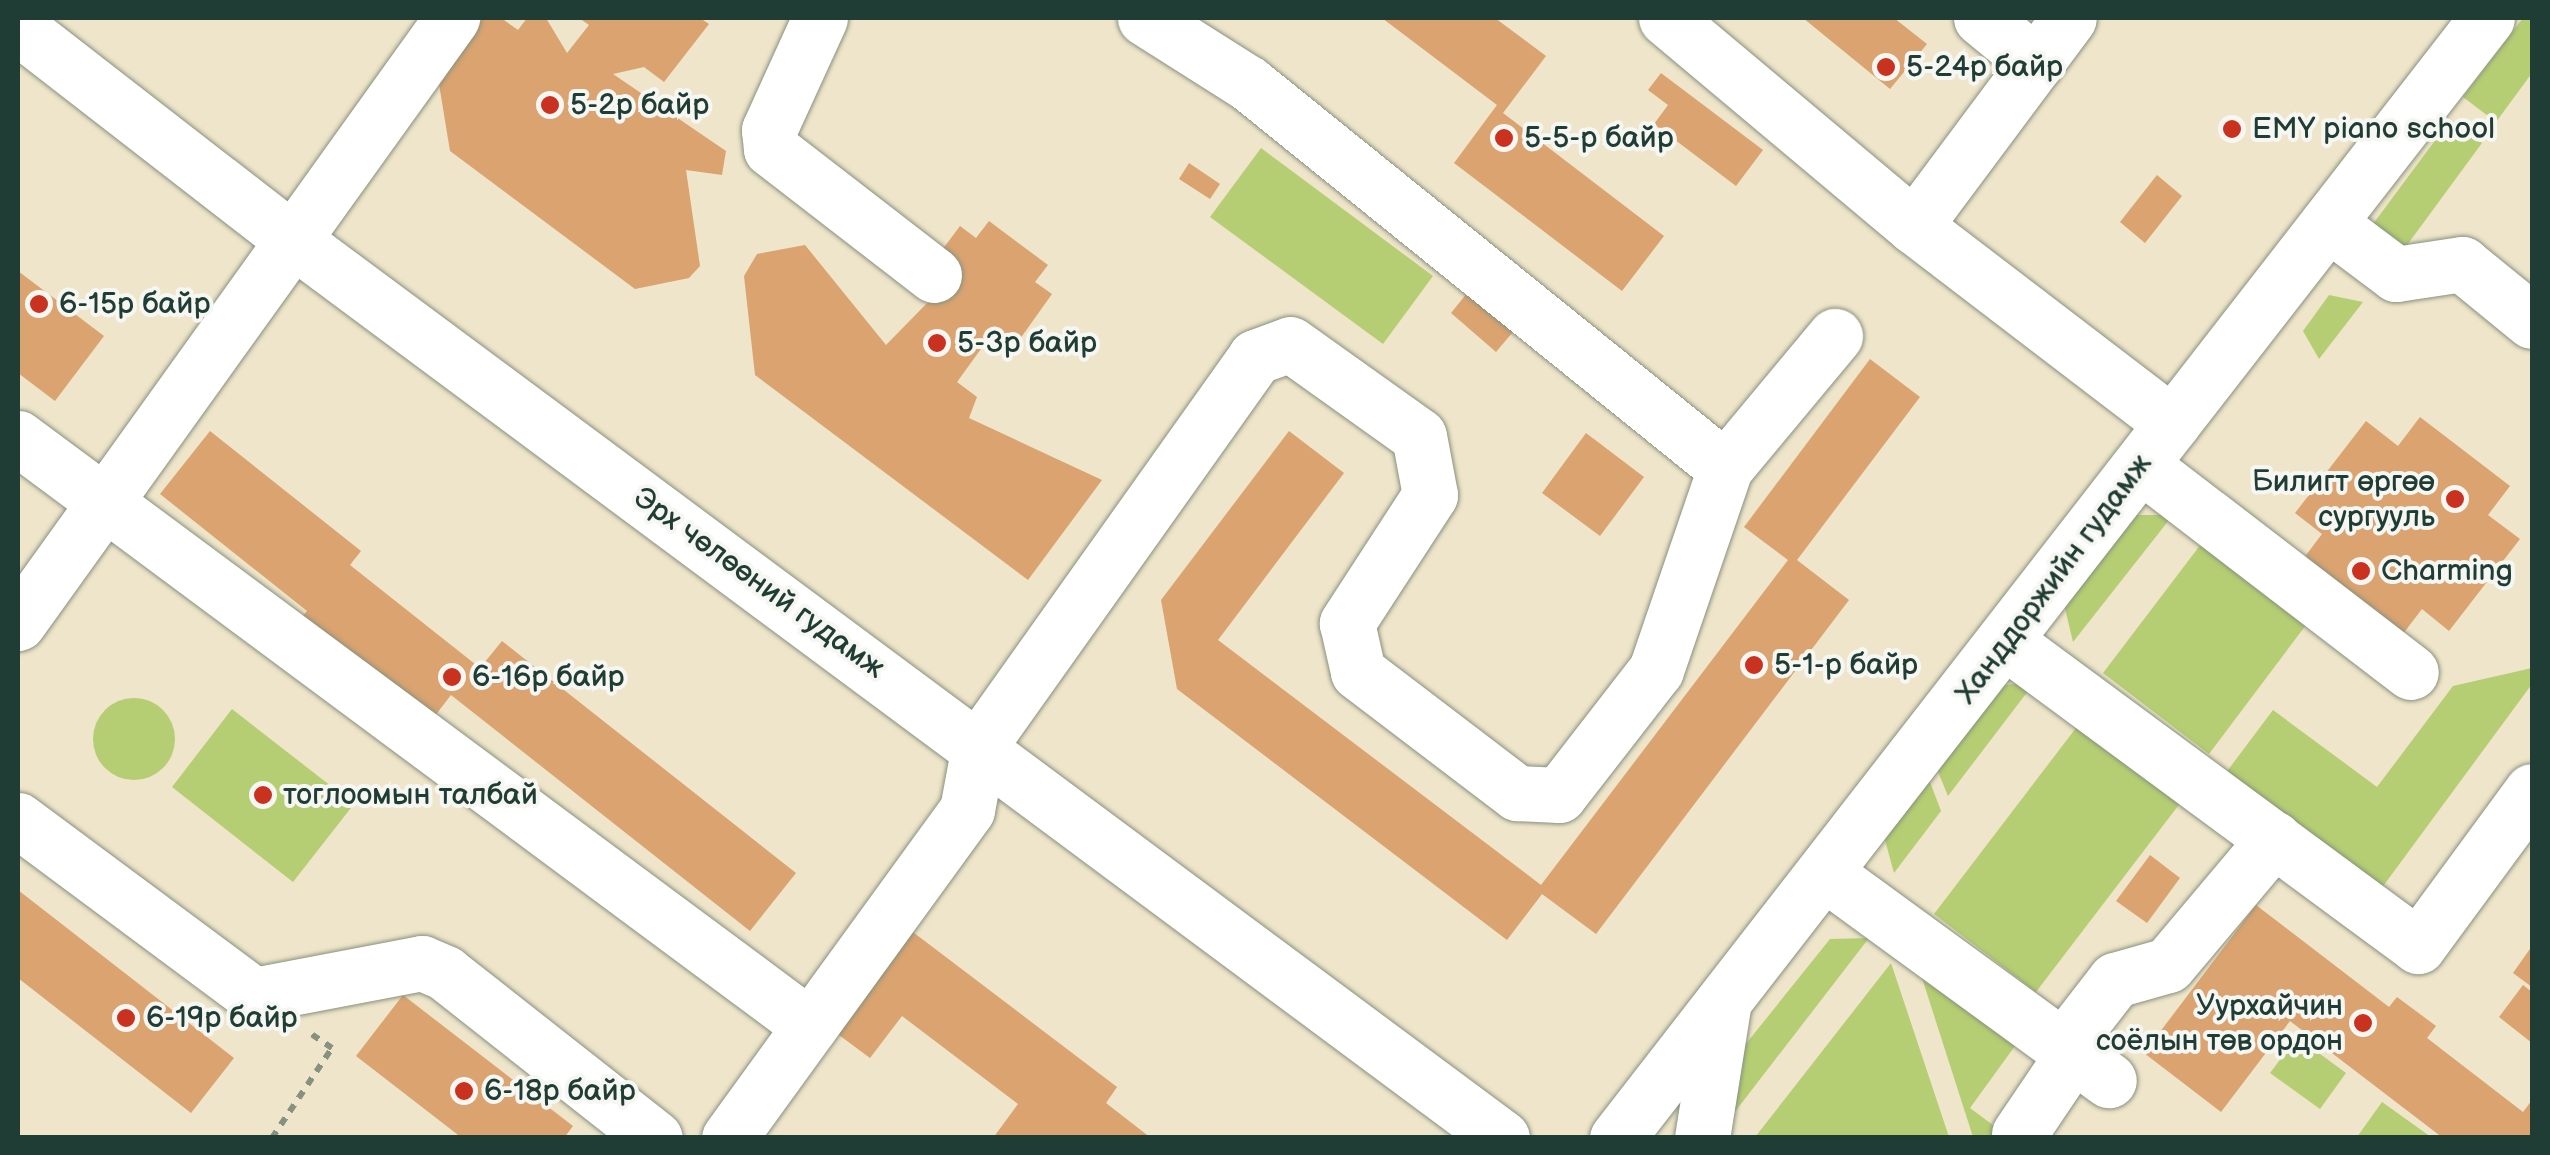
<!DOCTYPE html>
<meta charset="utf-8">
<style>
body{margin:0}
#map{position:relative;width:2550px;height:1155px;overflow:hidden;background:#efe5ca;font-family:"Balsamiq Sans",sans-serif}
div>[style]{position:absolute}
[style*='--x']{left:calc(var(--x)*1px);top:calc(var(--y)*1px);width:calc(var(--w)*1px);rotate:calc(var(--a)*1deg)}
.green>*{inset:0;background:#b5ce73}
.round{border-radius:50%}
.building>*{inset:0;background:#daa370}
.path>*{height:6px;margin-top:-3px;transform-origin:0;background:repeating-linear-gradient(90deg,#87917f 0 8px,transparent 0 16px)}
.roads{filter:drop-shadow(0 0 2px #87917f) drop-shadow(0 0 2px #87917f)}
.minor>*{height:55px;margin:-27.5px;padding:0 27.5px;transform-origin:27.5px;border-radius:27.5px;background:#fff}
.major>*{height:55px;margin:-27.5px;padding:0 27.5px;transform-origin:27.5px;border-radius:27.5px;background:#fff}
.dots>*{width:28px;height:28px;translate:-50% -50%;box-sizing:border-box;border:5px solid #f6f6f2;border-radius:50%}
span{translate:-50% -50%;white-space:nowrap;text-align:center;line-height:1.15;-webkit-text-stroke:8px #f6f6f2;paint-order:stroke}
.poi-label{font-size:30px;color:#1f3d34}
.left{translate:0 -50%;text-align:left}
.right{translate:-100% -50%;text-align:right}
.street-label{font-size:30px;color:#1f3d34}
.frame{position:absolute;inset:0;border:20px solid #1f3d34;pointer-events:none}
</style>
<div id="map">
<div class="green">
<i style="clip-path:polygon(2523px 18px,2532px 18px,2532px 73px,2496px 122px,2463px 97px)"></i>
<i style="clip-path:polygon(2451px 119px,2482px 143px,2402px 252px,2370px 228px)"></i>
<i style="clip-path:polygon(1261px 148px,1433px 276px,1383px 344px,1210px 217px)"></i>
<i style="clip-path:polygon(2329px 295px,2363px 302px,2319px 359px,2303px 331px)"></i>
<i style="clip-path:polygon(2127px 515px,2173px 515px,2073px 642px,2063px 600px)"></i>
<i style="clip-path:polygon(2214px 527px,2306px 625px,2209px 754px,2103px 673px)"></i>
<i style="clip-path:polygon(2532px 668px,2532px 684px,2381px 889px,2225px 774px,2273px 710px,2377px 787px,2453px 686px)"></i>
<i style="clip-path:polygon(2035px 682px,1948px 796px,1934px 762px,1994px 686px)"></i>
<i class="round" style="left:93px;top:698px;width:82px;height:82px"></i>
<i style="clip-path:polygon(232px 709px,354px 804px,293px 882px,172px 787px)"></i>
<i style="clip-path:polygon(2079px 724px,2181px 802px,2036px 992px,1934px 914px)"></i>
<i style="clip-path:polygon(1927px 774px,1941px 811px,1894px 873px,1883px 833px)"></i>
<i style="clip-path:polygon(1869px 938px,1734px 1113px,1729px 1065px,1830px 939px)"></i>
<i style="clip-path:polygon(1891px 963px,1949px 1137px,1758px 1137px,1756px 1136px)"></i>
<i style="clip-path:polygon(1922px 978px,2015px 1046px,1970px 1108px,2009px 1137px,1973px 1137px)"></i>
<i style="clip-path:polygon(2297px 1037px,2346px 1073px,2320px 1109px,2270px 1073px)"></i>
<i style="clip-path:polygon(2382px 1102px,2431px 1137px,2357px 1137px)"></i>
</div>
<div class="building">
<i style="clip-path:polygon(483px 18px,501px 18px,518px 30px,527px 18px,546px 18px,567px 53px,589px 25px,579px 18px,700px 18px,709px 24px,664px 82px,644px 67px,613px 74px,726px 151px,722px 175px,686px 170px,700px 266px,689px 278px,635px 289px,450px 151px,438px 78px)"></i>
<i style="clip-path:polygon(1382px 18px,1495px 18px,1546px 56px,1503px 113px,1664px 236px,1622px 291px,1454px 163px,1497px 105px)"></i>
<i style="clip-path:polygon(1803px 18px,1894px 18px,1927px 44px,1890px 89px)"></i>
<i style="clip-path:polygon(1661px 73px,1763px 150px,1736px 186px,1654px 124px,1668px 105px,1648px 90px)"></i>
<i style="clip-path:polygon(1189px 163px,1220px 184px,1210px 199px,1179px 179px)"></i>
<i style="clip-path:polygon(2157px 175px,2182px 196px,2145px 243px,2120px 222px)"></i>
<i style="clip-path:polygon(989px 221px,1048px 265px,1035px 282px,1052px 294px,1007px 357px,986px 342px,957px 382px,977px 397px,969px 418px,1102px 480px,1028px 580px,755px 375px,744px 276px,757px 254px,805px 245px,886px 345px,935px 295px,918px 282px,960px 226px,976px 238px)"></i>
<i style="clip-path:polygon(18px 271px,104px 336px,55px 401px,18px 373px)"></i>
<i style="clip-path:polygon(1476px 282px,1523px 320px,1496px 352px,1451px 313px)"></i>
<i style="clip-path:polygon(1870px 359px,1920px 397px,1797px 560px,1849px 600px,1596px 934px,1542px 894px,1507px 940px,1177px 689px,1161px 600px,1289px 431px,1344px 473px,1218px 640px,1541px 885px,1788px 560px,1744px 527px)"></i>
<i style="clip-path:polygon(2420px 417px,2510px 486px,2488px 515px,2520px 539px,2449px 631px,2422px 609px,2396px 643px,2297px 567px,2322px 534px,2295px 513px,2366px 421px,2398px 446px)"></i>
<i style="clip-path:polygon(210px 431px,361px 551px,350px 565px,480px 668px,502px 641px,796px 873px,750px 931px,451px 695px,424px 730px,294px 627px,307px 611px,160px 494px)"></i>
<i style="clip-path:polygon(1586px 433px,1644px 477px,1600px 536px,1542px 493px)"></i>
<i style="clip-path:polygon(2150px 855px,2180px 878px,2147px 923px,2116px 901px)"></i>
<i style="clip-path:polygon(18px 890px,234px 1058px,191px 1113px,18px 978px)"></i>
<i style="clip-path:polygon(2256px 905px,2389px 1007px,2397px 997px,2436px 1026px,2427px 1038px,2523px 1112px,2532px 1100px,2532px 1138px,2443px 1138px,2290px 1021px,2221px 1112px,2144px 1053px)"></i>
<i style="clip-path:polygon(897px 920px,1117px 1087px,1106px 1103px,1151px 1138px,993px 1138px,1018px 1104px,902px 1016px,870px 1058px,820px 1021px)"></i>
<i style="clip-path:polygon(2532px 946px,2532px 987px,2513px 973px)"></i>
<i style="clip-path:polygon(2523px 985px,2532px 992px,2532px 1043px,2499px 1017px)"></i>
<i style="clip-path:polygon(403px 995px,573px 1126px,564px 1138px,462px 1138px,356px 1056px)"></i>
</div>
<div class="path">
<i style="--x:272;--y:1138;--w:108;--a:-56.3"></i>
<i style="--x:332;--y:1048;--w:25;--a:-146"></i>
</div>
<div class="roads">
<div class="minor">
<i style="--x:820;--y:18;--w:123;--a:114.5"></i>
<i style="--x:769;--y:130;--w:19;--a:84"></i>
<i style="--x:771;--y:149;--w:206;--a:37.7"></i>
<i style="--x:1145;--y:18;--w:122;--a:32.3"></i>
<i style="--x:1248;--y:83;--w:613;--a:38.91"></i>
<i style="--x:1666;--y:18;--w:324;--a:40"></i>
<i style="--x:1914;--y:226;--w:325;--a:37.4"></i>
<i style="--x:1981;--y:18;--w:71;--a:39.3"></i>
<i style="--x:2328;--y:223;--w:85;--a:36.9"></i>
<i style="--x:2396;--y:274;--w:67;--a:-8.6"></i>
<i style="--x:2462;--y:264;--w:90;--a:39.2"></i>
<i style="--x:1914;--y:226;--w:259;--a:-53.3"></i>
<i style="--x:18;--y:438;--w:986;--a:36.59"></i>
<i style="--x:810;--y:1026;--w:267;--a:-54"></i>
<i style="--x:967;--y:810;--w:65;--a:-79.4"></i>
<i style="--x:979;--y:746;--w:477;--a:-54.6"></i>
<i style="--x:1255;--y:357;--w:37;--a:-20"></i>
<i style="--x:1290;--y:344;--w:158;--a:35.5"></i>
<i style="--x:1419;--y:436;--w:60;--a:79.4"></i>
<i style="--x:1430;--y:495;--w:153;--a:123"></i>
<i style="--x:1347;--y:623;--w:50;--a:77.3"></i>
<i style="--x:1358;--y:672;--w:200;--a:37.3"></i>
<i style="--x:1517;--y:793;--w:42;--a:2.7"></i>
<i style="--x:1559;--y:795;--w:158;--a:-52.2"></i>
<i style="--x:1656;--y:670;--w:213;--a:-71.1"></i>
<i style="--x:1725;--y:468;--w:172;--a:-50.2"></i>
<i style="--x:2141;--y:465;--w:340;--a:37.5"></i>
<i style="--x:18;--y:623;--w:745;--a:-54.35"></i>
<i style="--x:2006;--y:642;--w:512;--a:36.42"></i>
<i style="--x:2418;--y:946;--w:192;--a:-53.7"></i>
<i style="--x:18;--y:820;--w:294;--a:36.6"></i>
<i style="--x:254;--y:995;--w:171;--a:-10.8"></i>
<i style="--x:422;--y:963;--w:25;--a:23"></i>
<i style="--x:445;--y:973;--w:267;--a:38.2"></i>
<i style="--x:1826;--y:874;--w:350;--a:36.1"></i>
<i style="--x:2063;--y:1047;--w:85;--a:-52.2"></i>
<i style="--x:2115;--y:980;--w:55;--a:-15.8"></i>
<i style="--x:2168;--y:965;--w:165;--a:-49.9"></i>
<i style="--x:2019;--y:1134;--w:97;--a:-56"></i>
<i style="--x:729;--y:1138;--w:138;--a:-54.1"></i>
<i style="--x:1617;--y:1138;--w:1418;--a:-52.16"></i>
<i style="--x:1702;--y:1138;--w:133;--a:-80.9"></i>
</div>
<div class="major">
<i style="--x:18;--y:27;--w:348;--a:37.8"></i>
<i style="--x:293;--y:240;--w:1506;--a:36.6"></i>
</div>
</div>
<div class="dots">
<i style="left:1886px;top:67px;background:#c8321e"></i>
<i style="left:550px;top:105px;background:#c8321e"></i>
<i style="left:2232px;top:129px;background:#c8321e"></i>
<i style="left:1504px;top:138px;background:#c8321e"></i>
<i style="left:39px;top:304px;background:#c8321e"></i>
<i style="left:937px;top:343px;background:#c8321e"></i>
<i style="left:2455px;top:499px;background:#c8321e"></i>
<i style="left:2361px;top:571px;background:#c8321e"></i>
<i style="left:1754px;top:665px;background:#c8321e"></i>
<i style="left:452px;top:677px;background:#c8321e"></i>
<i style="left:263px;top:795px;background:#c8321e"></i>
<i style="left:126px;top:1018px;background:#c8321e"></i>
<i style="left:2363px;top:1023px;background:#c8321e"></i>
<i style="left:464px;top:1091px;background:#c8321e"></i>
</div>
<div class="poi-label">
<span class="left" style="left:1906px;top:67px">5-24р байр</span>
<span class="left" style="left:570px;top:105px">5-2р байр</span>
<span class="left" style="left:2252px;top:129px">EMY piano school</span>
<span class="left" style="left:1524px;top:138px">5-5-р байр</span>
<span class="left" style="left:59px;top:304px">6-15р байр</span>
<span class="left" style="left:957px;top:343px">5-3р байр</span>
<span class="right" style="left:2435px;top:499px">Билигт өргөө<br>сургууль</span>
<span class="left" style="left:2381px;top:571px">Charming</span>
<span class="left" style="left:1774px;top:665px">5-1-р байр</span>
<span class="left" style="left:472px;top:677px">6-16р байр</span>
<span class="left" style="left:283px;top:795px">тоглоомын талбай</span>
<span class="right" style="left:2343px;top:1023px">Уурхайчин<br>соёлын төв ордон</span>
<span class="left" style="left:146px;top:1018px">6-19р байр</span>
<span class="left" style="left:484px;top:1091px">6-18р байр</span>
</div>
<div class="street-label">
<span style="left:2054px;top:579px;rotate:-53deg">Ханддоржийн гудамж</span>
<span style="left:759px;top:583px;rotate:36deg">Эрх чөлөөний гудамж</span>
</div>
<div class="frame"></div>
</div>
